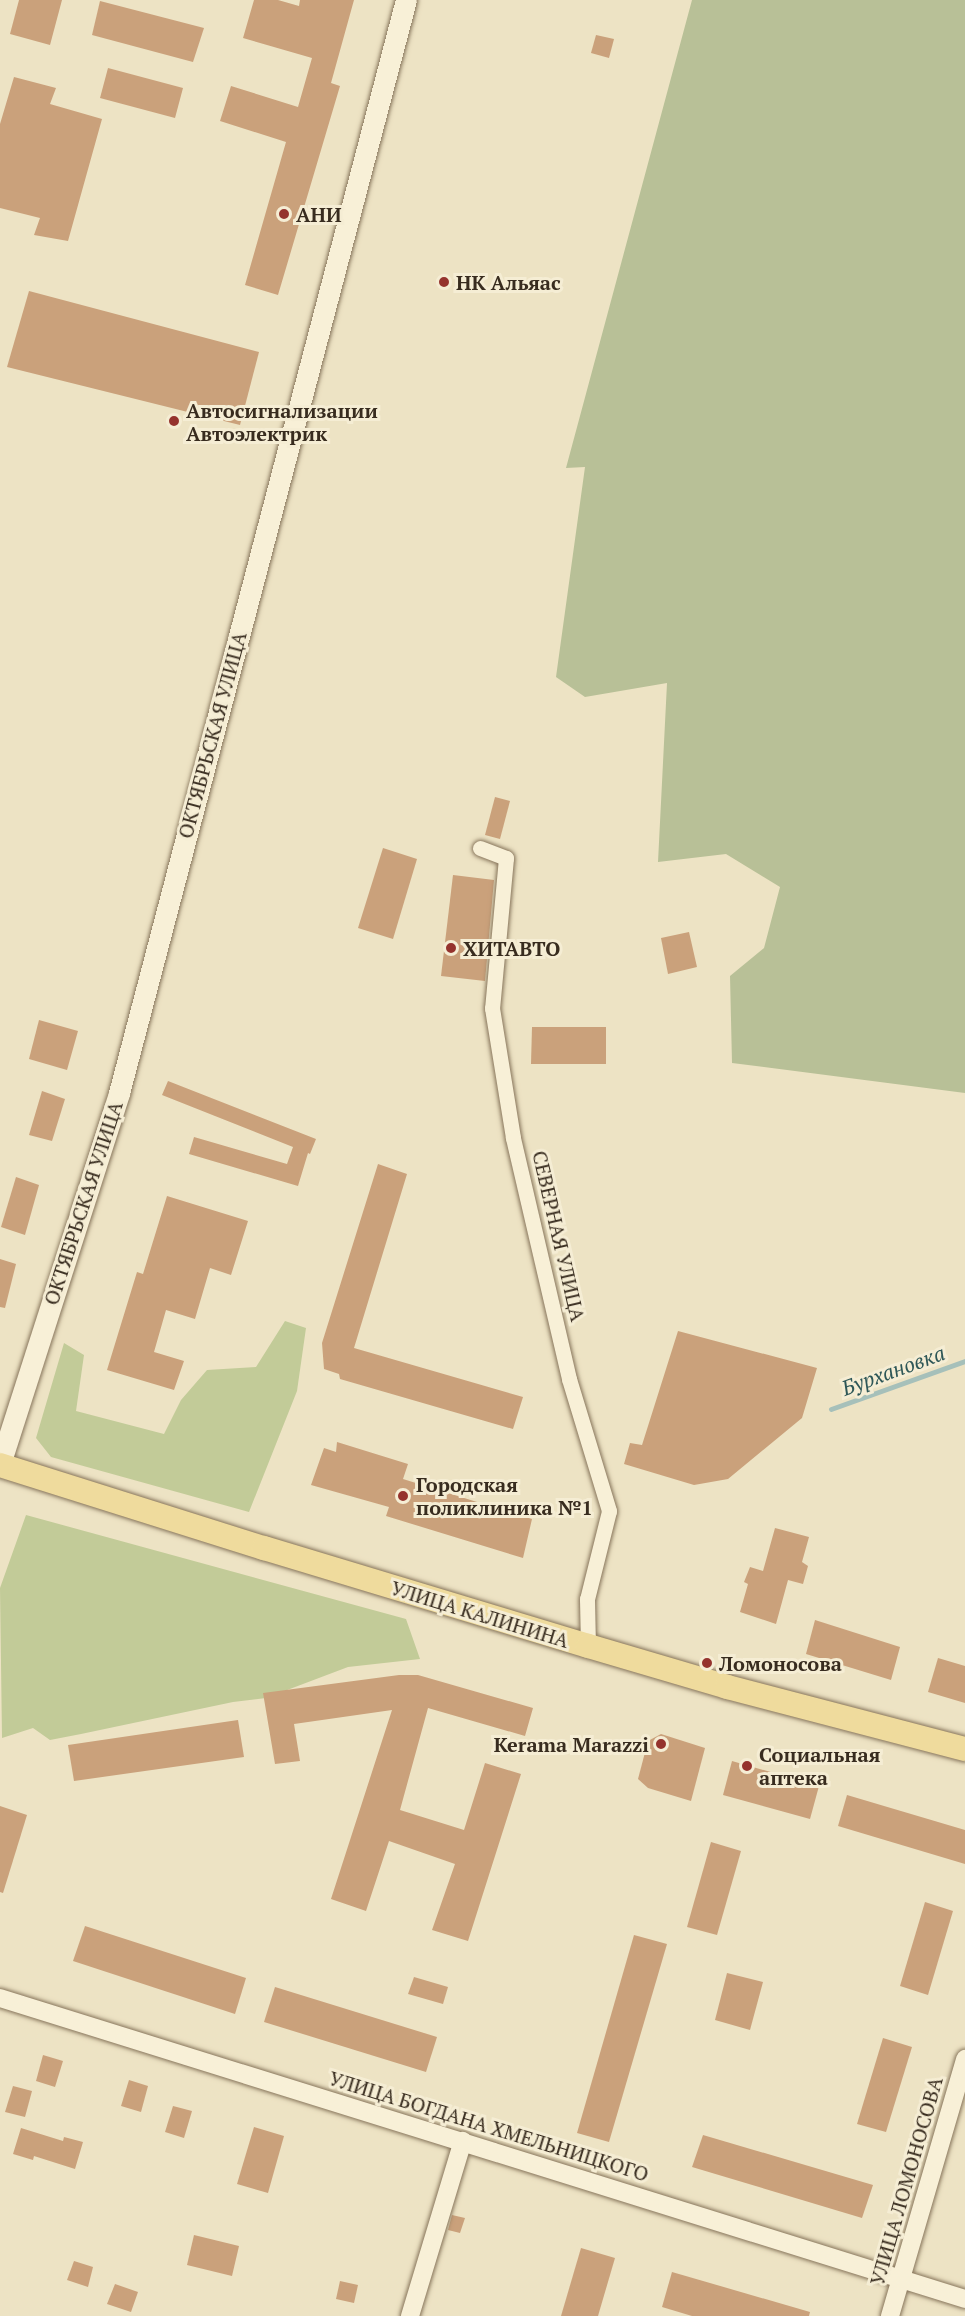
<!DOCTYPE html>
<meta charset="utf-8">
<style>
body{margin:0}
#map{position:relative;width:965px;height:2316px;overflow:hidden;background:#ede3c4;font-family:"PT Serif",serif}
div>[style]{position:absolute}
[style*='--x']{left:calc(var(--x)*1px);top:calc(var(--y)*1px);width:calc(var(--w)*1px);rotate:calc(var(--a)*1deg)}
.green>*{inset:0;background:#c2cb98}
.cemetery>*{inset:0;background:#b8c097}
.stream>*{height:5px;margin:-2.5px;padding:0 2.5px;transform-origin:2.5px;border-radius:2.5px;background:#a6c0ba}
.building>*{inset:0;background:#caa17b}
.roads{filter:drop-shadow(0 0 2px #87755b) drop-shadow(0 0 2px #87755b)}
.minor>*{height:15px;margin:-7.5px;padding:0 7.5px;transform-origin:7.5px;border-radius:7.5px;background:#f8f0d7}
.tertiary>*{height:18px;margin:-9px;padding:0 9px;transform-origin:9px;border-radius:9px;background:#f8f0d7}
.secondary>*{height:21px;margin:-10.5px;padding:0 10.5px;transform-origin:10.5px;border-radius:10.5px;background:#f8f0d7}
.primary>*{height:24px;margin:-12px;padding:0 12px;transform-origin:12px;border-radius:12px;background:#efdb9d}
.dots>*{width:16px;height:16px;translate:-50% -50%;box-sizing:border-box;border:3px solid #f5edd4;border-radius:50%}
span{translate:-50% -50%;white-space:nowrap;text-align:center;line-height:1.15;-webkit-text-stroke:6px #f5edd4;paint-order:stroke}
.poi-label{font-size:20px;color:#382c1f;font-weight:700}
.left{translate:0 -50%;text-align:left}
.right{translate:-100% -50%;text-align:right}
.street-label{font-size:20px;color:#382c1f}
.water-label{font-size:21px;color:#2e5757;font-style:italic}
</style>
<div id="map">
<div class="green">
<i style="clip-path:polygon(285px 1321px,306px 1328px,297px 1391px,249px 1512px,51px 1457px,36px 1438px,64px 1343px,84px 1355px,76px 1411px,164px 1434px,181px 1400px,207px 1370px,256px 1367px)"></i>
<i style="clip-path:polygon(26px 1515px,406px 1619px,420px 1659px,348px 1667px,266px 1698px,233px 1702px,81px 1734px,50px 1740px,33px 1728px,2px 1738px,0 1588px)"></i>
</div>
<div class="cemetery">
<i style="clip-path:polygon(692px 0,965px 0,965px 1093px,732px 1063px,730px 976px,764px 948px,780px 887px,726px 854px,658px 862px,667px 683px,585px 697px,556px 677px,585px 467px,566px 468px)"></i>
</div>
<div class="stream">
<i style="--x:831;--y:1409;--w:142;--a:-19.7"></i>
</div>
<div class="building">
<i style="clip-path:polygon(19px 0,62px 0,50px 45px,10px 34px)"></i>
<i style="clip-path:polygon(254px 0,278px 0,299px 6px,300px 0,354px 0,331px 83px,340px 86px,278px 295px,245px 285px,286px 142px,220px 121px,231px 86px,298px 107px,312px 58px,243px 38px)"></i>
<i style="clip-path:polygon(100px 1px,204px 28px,193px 62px,92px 35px)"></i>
<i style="clip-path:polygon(596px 35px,614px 39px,609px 58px,591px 53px)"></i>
<i style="clip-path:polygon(108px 68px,183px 88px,175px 118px,100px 98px)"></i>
<i style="clip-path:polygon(14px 77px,56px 88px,50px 104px,102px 119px,68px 241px,34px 235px,40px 218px,0 208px,0 124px)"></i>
<i style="clip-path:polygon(29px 291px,259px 352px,240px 425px,7px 367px)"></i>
<i style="clip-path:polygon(495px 797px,510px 801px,500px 839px,485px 835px)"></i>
<i style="clip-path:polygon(383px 848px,417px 859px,393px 939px,358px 928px)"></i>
<i style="clip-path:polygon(453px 875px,494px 880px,485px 981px,441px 976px)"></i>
<i style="clip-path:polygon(689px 932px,697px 967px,668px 974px,661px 938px)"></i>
<i style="clip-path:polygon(39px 1020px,78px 1031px,67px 1070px,29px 1059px)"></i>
<i style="clip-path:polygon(532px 1027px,606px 1027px,606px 1064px,531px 1064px)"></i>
<i style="clip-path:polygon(168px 1081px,316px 1139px,310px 1154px,308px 1153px,298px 1186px,189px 1154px,194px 1137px,287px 1164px,293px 1147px,162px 1095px)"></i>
<i style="clip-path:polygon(42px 1091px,65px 1099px,52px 1141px,29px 1135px)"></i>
<i style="clip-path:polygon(378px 1164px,407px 1174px,354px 1348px,523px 1397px,513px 1429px,340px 1379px,339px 1374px,324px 1369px,322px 1343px)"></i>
<i style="clip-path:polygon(16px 1177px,39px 1185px,25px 1235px,1px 1227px)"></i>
<i style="clip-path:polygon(167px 1196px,248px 1221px,231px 1275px,210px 1268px,195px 1319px,166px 1310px,154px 1352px,184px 1361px,174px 1390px,107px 1370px,137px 1272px,143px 1274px)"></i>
<i style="clip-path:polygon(0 1259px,16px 1264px,5px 1308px,0 1307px)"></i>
<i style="clip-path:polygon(678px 1331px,817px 1368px,802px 1418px,728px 1479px,694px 1485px,624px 1464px,630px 1443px,642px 1445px)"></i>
<i style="clip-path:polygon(337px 1442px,408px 1464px,403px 1479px,532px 1519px,523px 1558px,386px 1516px,389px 1507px,311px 1485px,324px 1448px,336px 1452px)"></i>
<i style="clip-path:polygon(775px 1528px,809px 1537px,802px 1562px,808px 1566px,803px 1584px,788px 1580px,776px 1624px,740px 1612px,748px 1584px,744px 1582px,750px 1567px,763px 1571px)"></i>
<i style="clip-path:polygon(815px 1620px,900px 1647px,891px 1680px,806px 1654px)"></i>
<i style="clip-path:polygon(938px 1658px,965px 1666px,965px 1703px,928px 1692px)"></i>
<i style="clip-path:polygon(399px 1675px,418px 1675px,533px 1708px,525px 1736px,428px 1708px,400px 1810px,464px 1830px,485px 1763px,521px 1774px,468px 1941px,432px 1930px,455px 1864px,389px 1841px,366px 1911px,331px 1899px,392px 1710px,294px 1724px,300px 1761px,275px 1764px,263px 1693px)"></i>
<i style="clip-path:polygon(238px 1720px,244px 1757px,74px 1781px,68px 1745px)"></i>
<i style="clip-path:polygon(661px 1734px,705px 1748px,691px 1801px,648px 1788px,638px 1779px,648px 1741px)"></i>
<i style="clip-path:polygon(732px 1761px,819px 1786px,810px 1819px,723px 1795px)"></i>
<i style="clip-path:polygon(847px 1795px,965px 1830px,965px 1864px,838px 1826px)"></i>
<i style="clip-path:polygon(0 1806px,27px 1815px,3px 1893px,0 1892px)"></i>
<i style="clip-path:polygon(711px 1842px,741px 1851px,717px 1935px,687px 1927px)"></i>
<i style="clip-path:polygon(925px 1902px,953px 1911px,928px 1995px,900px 1986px)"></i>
<i style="clip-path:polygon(85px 1926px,246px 1978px,235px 2014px,73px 1961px)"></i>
<i style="clip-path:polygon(634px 1935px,667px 1944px,609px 2142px,577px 2133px)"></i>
<i style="clip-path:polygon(727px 1973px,763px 1982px,750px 2030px,715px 2020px)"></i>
<i style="clip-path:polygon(414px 1977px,448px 1987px,443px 2004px,408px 1994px)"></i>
<i style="clip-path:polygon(275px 1987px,437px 2037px,426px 2072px,264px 2022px)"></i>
<i style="clip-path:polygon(883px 2038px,912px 2047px,886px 2132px,857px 2124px)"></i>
<i style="clip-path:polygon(43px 2055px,63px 2061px,55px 2087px,36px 2081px)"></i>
<i style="clip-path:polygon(129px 2080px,148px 2086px,141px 2112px,121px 2106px)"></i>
<i style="clip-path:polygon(13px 2086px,32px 2091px,25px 2117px,5px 2112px)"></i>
<i style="clip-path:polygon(173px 2106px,192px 2111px,184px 2138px,165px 2132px)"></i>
<i style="clip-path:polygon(254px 2127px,284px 2136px,268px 2193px,237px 2184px)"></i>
<i style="clip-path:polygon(21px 2128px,63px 2141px,64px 2137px,83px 2142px,75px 2169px,34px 2156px,33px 2160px,13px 2154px)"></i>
<i style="clip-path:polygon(703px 2135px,873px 2185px,862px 2218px,692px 2167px)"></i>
<i style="clip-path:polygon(452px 2215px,465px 2218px,460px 2233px,448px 2230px)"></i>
<i style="clip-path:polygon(194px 2235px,239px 2246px,232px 2276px,187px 2265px)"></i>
<i style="clip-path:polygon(581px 2248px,615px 2258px,598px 2316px,561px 2316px)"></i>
<i style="clip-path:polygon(74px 2261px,93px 2267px,88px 2287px,67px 2280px)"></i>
<i style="clip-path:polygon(672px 2272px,810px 2312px,809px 2316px,692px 2316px,662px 2307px)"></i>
<i style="clip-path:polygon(340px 2281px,358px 2285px,354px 2303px,336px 2299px)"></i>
<i style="clip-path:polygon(115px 2284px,138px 2292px,131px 2312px,107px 2304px)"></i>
</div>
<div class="roads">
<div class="minor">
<i style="--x:480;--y:848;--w:28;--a:21"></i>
<i style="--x:506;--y:858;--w:151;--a:95.3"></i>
<i style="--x:492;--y:1008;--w:132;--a:80.8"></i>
<i style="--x:513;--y:1138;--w:247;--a:76.9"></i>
<i style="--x:569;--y:1379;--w:138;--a:73.1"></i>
<i style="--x:609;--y:1511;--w:91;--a:104"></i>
<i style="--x:587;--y:1599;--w:47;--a:88.8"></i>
</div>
<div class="tertiary">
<i style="--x:0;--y:1998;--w:1011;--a:17.32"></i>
<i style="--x:410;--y:2316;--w:183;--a:-73.2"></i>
<i style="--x:890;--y:2316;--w:268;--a:-73.7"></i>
</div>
<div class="secondary">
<i style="--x:0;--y:1464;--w:390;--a:-72.2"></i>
<i style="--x:119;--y:1093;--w:1130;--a:-75.29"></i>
</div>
<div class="primary">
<i style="--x:0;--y:1465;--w:277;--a:17.5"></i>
<i style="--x:264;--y:1548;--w:338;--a:16.8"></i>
<i style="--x:588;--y:1646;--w:145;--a:16.4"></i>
<i style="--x:727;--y:1687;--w:246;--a:14.6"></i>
</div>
</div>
<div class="dots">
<i style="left:284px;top:214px;background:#95332d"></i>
<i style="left:444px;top:282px;background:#95332d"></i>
<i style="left:174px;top:421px;background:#95332d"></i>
<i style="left:451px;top:948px;background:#95332d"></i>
<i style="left:403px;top:1496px;background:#95332d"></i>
<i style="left:707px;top:1663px;background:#95332d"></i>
<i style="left:661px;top:1744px;background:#95332d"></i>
<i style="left:747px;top:1766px;background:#95332d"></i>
</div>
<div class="poi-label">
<span class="left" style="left:296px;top:214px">АНИ</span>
<span class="left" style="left:456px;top:282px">НК Альяас</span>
<span class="left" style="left:186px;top:422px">Автосигнализации<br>Автоэлектрик</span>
<span class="left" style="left:463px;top:948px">ХИТАВТО</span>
<span class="left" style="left:416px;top:1496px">Городская<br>поликлиника №1</span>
<span class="left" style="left:719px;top:1663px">Ломоносова</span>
<span class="right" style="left:649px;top:1744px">Kerama Marazzi</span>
<span class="left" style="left:759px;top:1766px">Социальная<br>аптека</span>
</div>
<div class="street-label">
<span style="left:212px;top:735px;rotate:-75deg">ОКТЯБРЬСКАЯ УЛИЦА</span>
<span style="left:83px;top:1203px;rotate:-72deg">ОКТЯБРЬСКАЯ УЛИЦА</span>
<span style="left:559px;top:1236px;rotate:77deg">СЕВЕРНАЯ УЛИЦА</span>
<span style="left:480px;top:1614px;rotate:17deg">УЛИЦА КАЛИНИНА</span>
<span style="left:489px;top:2126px;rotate:17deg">УЛИЦА БОГДАНА ХМЕЛЬНИЦКОГО</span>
<span style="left:906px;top:2181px;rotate:-74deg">УЛИЦА ЛОМОНОСОВА</span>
</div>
<div class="water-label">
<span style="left:893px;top:1370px;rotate:-20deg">Бурхановка</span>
</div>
</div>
